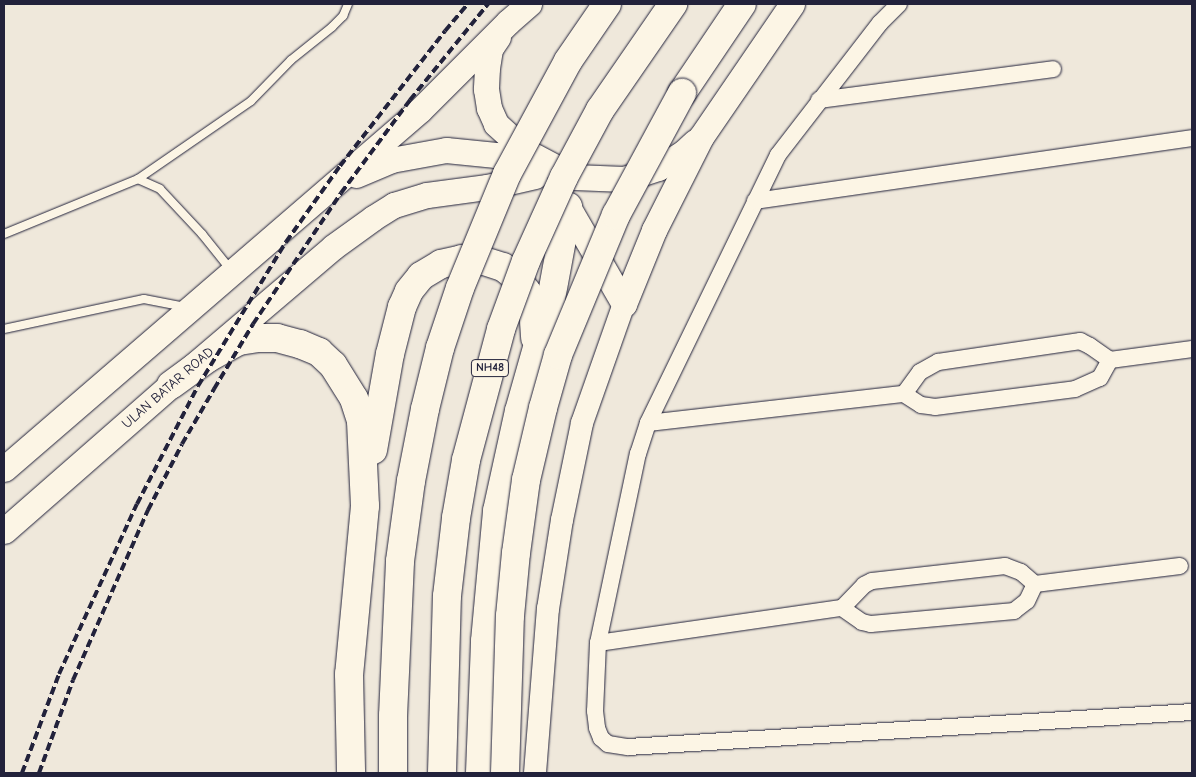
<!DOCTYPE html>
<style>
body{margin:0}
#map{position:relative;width:1196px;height:777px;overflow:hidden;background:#efe8db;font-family:"Comic Neue",sans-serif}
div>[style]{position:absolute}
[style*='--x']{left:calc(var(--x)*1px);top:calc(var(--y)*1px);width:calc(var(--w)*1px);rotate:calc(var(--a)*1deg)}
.roads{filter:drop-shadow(0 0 1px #22223b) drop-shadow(0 0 1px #22223b)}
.lane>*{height:8px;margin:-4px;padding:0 4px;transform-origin:4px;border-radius:4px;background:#fcf5e5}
.street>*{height:16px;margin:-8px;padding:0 8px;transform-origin:8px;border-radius:8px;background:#fcf5e5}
.secondary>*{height:22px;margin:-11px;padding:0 11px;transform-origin:11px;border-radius:11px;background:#fcf5e5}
.primary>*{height:25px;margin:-12.5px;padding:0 12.5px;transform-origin:12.5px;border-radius:12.5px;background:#fcf5e5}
.highway>*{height:28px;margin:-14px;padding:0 14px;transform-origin:14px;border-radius:14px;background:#fcf5e5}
.rail>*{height:4px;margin-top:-2px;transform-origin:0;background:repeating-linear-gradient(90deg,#22223b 0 8px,transparent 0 12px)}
.bridges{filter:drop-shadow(0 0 1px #22223b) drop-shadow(0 0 1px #22223b)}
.highway-bridge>*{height:28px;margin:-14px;padding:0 14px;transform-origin:14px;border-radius:14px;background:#fcf5e5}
span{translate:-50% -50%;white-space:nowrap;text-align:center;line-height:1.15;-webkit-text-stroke:4px #fcf5e5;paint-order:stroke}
.shield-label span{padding:1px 4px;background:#fcf5e5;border:1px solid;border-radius:4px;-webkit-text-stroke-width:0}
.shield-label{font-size:12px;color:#22223b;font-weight:700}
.street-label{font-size:14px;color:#22223b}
.frame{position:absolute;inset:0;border:5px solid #22223b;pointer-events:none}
</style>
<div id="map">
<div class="roads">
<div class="lane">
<i style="--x:138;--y:179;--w:137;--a:-34.6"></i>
<i style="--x:251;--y:101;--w:57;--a:-45.7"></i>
<i style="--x:291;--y:60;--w:53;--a:-38.8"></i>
<i style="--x:332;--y:27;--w:16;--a:-45"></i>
<i style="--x:343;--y:16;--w:13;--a:-67"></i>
<i style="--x:4;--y:234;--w:145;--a:-22.3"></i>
<i style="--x:138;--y:179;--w:24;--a:24"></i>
<i style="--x:160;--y:189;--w:62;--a:47"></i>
<i style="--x:202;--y:234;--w:45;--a:51.3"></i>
<i style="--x:4;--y:329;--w:143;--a:-12.1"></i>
<i style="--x:144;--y:299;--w:42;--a:11"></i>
</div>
<div class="street">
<i style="--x:899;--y:4;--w:27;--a:135"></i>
<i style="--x:880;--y:23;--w:167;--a:127.7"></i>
<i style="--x:778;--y:155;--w:298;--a:115.9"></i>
<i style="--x:648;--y:423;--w:32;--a:108"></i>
<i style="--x:638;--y:453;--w:194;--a:101.9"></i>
<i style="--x:598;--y:643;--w:68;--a:92.5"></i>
<i style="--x:595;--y:711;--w:17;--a:83"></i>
<i style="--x:597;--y:728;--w:11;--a:68"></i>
<i style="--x:601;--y:738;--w:9;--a:41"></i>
<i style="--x:608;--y:744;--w:20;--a:9"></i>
<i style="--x:628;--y:747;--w:565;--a:-3.55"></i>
<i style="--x:819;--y:100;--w:236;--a:-7.5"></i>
<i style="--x:755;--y:201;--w:442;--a:-8.2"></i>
<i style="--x:904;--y:394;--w:27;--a:-54"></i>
<i style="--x:920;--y:372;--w:21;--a:-29"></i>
<i style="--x:938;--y:362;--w:144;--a:-8.4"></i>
<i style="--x:1080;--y:341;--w:11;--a:27"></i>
<i style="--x:1090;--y:346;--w:24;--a:35"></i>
<i style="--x:1110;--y:360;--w:83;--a:-7.6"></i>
<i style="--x:648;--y:423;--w:258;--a:-6.5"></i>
<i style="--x:904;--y:394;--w:20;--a:33"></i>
<i style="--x:921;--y:405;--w:14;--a:8"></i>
<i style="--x:935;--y:407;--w:141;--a:-7.3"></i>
<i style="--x:1075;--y:389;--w:27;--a:-24"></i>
<i style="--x:1100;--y:378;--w:21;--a:-61"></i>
<i style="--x:842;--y:608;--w:24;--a:35"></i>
<i style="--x:862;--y:622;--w:9;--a:13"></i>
<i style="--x:871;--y:624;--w:144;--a:-5.2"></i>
<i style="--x:1014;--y:611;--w:16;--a:-38"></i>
<i style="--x:1027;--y:601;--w:19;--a:-65"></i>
<i style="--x:598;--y:643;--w:246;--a:-8.2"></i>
<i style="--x:842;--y:608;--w:32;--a:-46"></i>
<i style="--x:864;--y:585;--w:9;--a:-27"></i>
<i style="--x:872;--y:581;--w:134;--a:-6.4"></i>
<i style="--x:1005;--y:566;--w:17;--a:21"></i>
<i style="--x:1021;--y:572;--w:18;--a:41"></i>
<i style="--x:1035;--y:584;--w:146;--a:-7.1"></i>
</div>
<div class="secondary">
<i style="--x:535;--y:773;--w:165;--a:-85.5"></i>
<i style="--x:548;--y:609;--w:90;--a:-81.1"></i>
<i style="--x:562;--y:520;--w:99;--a:-78.3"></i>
<i style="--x:582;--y:423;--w:126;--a:-70.6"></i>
</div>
<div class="primary">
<i style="--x:498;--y:37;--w:14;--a:124"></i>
<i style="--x:490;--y:49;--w:19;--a:99"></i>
<i style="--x:487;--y:68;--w:21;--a:93"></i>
<i style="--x:486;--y:89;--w:19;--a:81"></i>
<i style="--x:489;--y:108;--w:17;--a:66"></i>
<i style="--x:496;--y:124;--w:42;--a:42.1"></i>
<i style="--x:527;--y:152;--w:53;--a:28"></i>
<i style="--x:574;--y:177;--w:50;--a:2.3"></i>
<i style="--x:624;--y:179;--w:36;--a:-18"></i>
<i style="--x:658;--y:168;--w:29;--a:-31"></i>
<i style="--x:683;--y:153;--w:16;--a:-43"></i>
<i style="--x:356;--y:175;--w:38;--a:-23"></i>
<i style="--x:391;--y:160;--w:56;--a:-10.3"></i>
<i style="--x:446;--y:150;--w:50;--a:5.7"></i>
<i style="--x:496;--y:155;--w:26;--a:21"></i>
<i style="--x:520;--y:164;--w:12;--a:42"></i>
<i style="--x:559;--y:198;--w:13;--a:45"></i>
<i style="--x:568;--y:207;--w:112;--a:60"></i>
<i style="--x:624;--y:304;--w:80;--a:-67.9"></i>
<i style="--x:654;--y:230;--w:104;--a:-63.2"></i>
<i style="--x:701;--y:137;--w:161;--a:-55.6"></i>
<i style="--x:4;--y:469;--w:549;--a:-40.79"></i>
<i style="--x:420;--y:110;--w:124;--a:-45"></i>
<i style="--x:508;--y:22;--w:28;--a:-41"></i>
<i style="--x:4;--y:531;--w:222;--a:-41.2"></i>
<i style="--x:171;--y:385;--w:213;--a:-40.4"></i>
<i style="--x:333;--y:247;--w:49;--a:-35.9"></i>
<i style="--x:373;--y:218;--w:25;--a:-32"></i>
<i style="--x:394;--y:205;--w:34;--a:-17"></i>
<i style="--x:427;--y:195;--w:61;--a:-7.6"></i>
<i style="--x:487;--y:187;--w:49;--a:-12.9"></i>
</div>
<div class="highway">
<i style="--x:682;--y:93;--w:107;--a:-56"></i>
<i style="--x:171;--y:385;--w:46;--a:-36.1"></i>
<i style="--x:208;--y:358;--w:35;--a:-29"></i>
<i style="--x:239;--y:341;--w:18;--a:-9"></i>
<i style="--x:257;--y:338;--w:20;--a:0"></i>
<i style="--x:277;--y:338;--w:24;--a:15"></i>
<i style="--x:300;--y:344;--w:21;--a:23"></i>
<i style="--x:319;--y:352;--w:19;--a:43"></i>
<i style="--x:333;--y:365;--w:40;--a:58"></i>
<i style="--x:354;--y:399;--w:23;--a:72"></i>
<i style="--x:361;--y:421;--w:85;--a:87.3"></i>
<i style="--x:365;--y:506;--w:169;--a:95.4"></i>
<i style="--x:349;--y:674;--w:99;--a:88.8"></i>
<i style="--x:373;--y:450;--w:97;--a:-80"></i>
<i style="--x:390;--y:354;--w:49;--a:-75.7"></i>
<i style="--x:402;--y:307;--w:17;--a:-66"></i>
<i style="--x:409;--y:291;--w:19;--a:-51"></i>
<i style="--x:421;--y:276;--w:23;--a:-31"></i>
<i style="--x:441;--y:264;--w:22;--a:-13"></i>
<i style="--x:462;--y:259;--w:22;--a:5"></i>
<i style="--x:484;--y:261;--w:20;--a:18"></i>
<i style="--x:503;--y:267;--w:16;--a:38"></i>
<i style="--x:516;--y:277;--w:19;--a:54"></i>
<i style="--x:527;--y:292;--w:16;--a:68"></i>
<i style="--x:533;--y:307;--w:31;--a:86"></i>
<i style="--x:480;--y:773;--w:132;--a:-87.8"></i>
<i style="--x:485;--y:641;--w:131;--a:-84.7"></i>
<i style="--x:497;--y:511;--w:102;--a:-77.6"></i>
<i style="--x:519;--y:411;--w:116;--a:-74.1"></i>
<i style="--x:551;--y:299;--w:94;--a:-79.5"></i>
</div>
</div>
<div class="rail">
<i style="--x:22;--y:773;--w:106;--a:-69.5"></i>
<i style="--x:59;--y:674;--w:187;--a:-65.4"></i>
<i style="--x:137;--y:504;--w:133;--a:-62.7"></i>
<i style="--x:198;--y:386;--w:169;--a:-58.6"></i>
<i style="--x:286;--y:242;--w:93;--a:-54.6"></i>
<i style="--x:340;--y:166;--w:171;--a:-52.1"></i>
<i style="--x:445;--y:31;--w:35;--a:-50"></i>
<i style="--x:39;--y:773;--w:99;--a:-69.9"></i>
<i style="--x:73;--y:680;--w:186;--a:-66.2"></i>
<i style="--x:148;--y:510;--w:74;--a:-62.7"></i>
<i style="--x:182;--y:444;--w:64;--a:-59.8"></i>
<i style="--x:214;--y:389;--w:76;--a:-59"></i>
<i style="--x:253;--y:324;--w:158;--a:-56.1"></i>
<i style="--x:341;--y:193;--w:116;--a:-53.4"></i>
<i style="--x:410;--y:100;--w:124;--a:-50.9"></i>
</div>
<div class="bridges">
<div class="highway-bridge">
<i style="--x:393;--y:773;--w:57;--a:-90"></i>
<i style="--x:393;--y:716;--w:155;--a:-87.4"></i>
<i style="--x:400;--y:561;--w:81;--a:-82.2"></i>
<i style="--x:411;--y:481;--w:73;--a:-79"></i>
<i style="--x:425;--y:409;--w:63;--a:-76.2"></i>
<i style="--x:440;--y:348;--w:63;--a:-71.6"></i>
<i style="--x:460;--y:288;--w:123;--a:-67.6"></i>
<i style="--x:507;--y:174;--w:128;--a:-61.6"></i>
<i style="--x:568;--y:61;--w:69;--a:-55.6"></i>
<i style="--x:442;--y:773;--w:177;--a:-88.4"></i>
<i style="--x:447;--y:596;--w:79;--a:-83.4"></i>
<i style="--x:456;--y:518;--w:59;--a:-80.2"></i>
<i style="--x:466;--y:460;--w:136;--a:-75"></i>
<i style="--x:501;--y:329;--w:72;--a:-69.8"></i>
<i style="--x:526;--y:261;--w:92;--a:-65.7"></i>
<i style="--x:564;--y:177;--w:76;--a:-61.8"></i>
<i style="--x:600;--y:110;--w:129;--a:-55.4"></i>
<i style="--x:505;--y:773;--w:157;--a:-88.2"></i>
<i style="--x:510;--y:616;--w:63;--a:-84.6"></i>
<i style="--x:516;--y:553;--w:74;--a:-82.2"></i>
<i style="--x:526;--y:480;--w:74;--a:-76.7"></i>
<i style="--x:543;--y:408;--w:55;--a:-74.2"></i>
<i style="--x:558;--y:355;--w:152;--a:-67.5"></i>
<i style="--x:616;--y:215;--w:139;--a:-61.6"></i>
</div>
</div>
<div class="shield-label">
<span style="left:490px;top:368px">NH48</span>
</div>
<div class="street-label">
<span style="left:168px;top:388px;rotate:-41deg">ULAN BATAR ROAD</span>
</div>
<div class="frame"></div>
</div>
